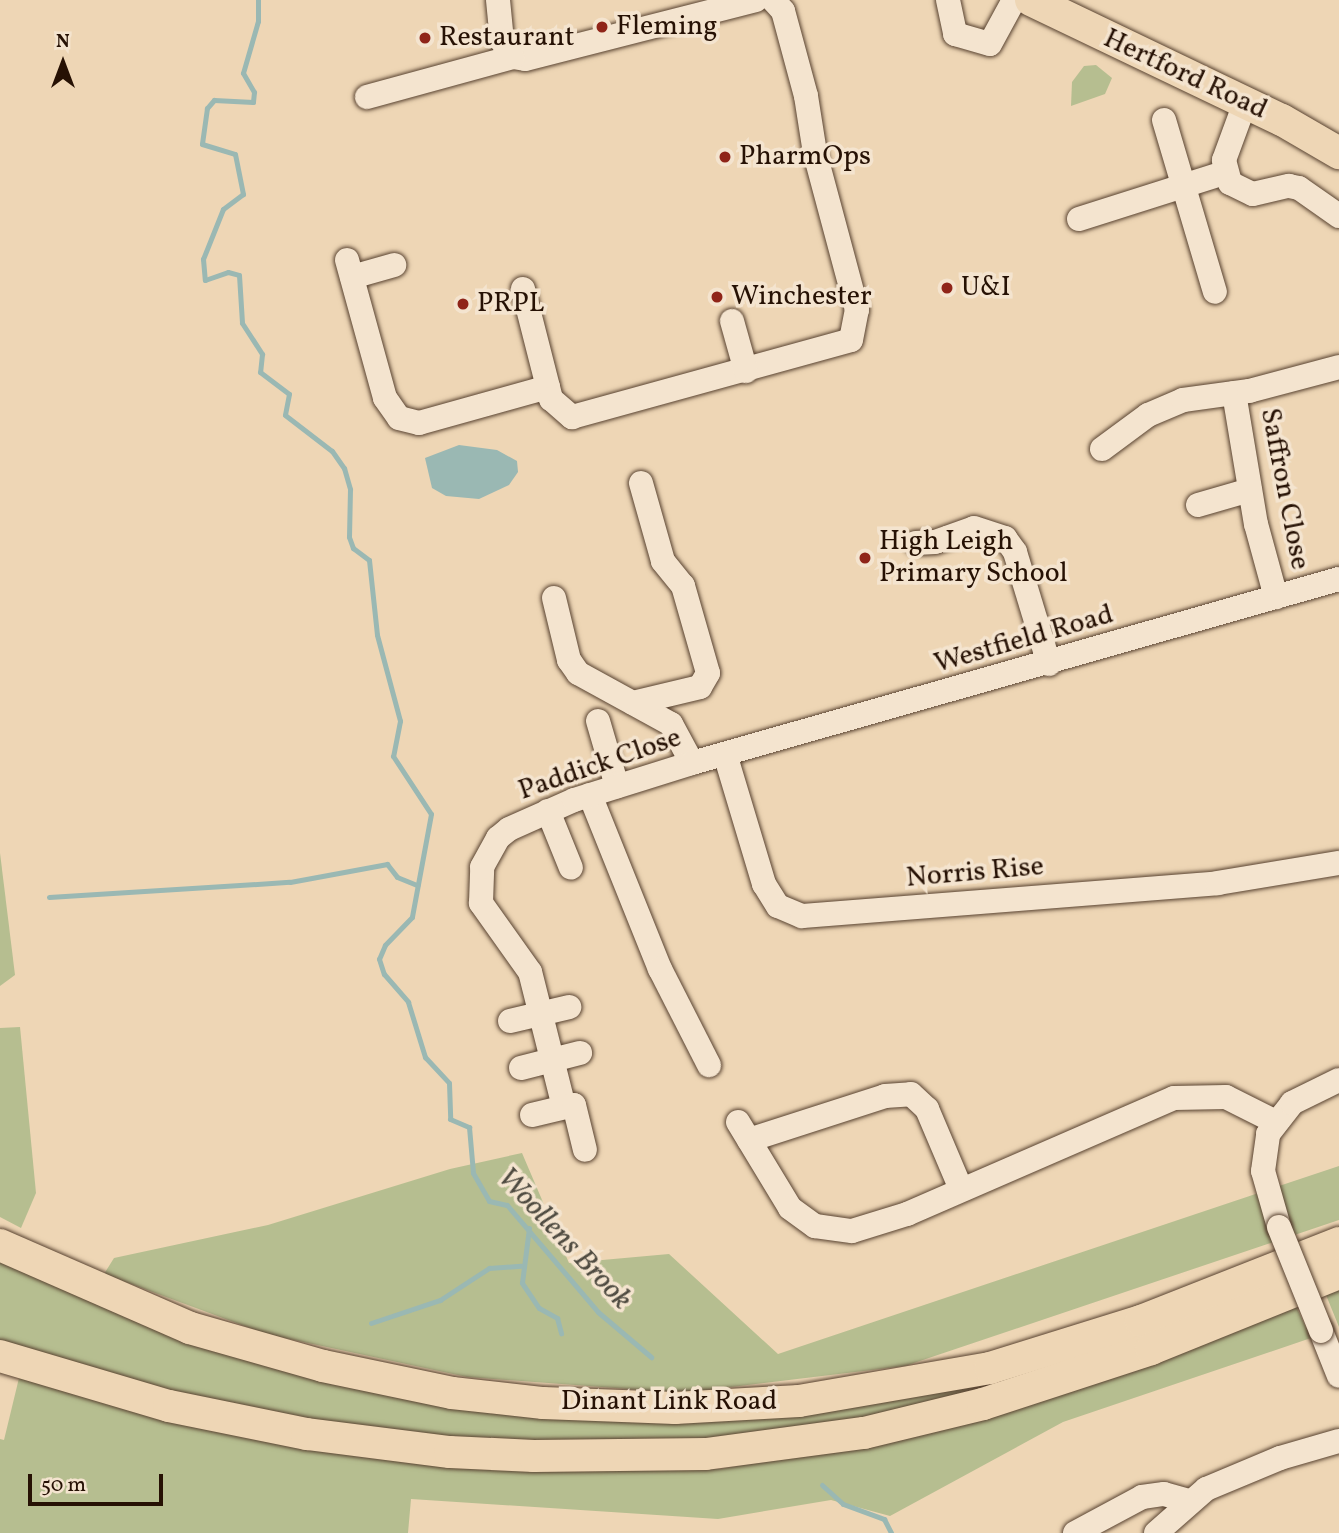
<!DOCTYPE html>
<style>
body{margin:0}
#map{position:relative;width:1339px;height:1533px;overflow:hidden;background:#eed6b5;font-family:Vollkorn,serif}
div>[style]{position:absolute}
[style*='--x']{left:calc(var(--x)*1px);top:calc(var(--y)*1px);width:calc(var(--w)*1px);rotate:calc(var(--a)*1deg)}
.green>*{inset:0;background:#b6be90}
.water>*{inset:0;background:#9ab8b3}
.stream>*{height:5px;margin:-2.5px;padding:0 2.5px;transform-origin:2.5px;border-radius:2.5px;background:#9ab8b3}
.roads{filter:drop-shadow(0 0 2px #584230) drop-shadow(0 0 2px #584230)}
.minor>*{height:24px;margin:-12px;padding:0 12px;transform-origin:12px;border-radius:12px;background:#f4e4cf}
.major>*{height:32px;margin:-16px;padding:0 16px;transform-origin:16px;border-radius:16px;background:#eed6b5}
.bridges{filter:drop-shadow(0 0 2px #584230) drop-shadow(0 0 2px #584230)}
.minor-bridge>*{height:24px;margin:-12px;padding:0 12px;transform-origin:12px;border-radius:12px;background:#f4e4cf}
.dots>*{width:19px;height:19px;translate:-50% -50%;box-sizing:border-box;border:4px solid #f4e4cf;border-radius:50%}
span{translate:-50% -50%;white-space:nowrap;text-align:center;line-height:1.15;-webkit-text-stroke:7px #f4e4cf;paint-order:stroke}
.poi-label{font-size:28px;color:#261104}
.left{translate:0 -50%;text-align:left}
.street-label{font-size:28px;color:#261104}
.water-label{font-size:30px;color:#4f4b41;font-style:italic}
.north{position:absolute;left:28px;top:28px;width:70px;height:70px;-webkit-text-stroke:5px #f4e4cf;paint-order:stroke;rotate:0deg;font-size:19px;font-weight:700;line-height:28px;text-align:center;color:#261104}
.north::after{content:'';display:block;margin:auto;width:24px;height:32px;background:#261104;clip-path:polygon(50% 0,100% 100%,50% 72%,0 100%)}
.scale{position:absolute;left:28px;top:1474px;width:135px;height:32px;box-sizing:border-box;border:4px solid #261104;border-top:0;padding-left:9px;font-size:21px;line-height:24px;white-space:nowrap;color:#261104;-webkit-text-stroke:5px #f4e4cf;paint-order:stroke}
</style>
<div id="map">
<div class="green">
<i style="clip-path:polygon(1096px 65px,1112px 78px,1105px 94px,1071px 106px,1072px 82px,1084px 66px)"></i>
<i style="clip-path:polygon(0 853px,15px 975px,0 986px)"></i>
<i style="clip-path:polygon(20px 1027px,36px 1193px,21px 1228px,0 1217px,0 1028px)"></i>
<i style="clip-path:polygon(522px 1153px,569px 1263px,669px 1254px,778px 1354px,1339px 1166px,1339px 1220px,905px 1366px,682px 1393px,467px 1377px,266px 1334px,104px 1274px,114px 1258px,268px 1225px,450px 1169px)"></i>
<i style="clip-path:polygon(0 1255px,150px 1323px,653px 1417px,1192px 1323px,899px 1414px,725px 1442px,492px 1445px,253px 1413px,0 1344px)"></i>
<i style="clip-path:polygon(1339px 1284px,1339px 1327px,1324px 1290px)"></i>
<i style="clip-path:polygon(1294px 1302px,1311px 1338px,1063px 1422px,890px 1516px,831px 1500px,718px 1519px,411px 1499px,408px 1533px,0 1533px,0 1439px,4px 1440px,19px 1378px,546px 1471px,720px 1469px,885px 1441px)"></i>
</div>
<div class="water">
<i style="clip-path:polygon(459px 445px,497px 450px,517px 461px,518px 472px,509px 485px,479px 499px,446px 496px,432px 488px,425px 458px)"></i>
</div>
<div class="stream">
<i style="--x:258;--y:0;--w:21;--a:90"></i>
<i style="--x:258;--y:21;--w:54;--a:106.1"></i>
<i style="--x:243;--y:73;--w:22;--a:60"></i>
<i style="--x:254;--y:92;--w:10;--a:96"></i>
<i style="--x:253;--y:102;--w:39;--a:-177"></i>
<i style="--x:214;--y:100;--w:11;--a:131"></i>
<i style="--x:207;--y:108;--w:36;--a:98"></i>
<i style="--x:202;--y:144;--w:34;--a:17"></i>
<i style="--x:235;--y:154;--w:41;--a:78.7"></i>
<i style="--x:243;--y:194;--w:25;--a:143"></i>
<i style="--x:223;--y:209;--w:54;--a:111.8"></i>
<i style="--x:203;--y:259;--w:21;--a:85"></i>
<i style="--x:205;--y:280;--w:24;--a:-19"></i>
<i style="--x:228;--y:272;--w:11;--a:15"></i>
<i style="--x:239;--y:275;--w:48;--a:86.4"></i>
<i style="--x:242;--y:323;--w:37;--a:57"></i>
<i style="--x:262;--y:354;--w:18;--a:96"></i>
<i style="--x:260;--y:372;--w:36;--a:37"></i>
<i style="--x:289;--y:394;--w:21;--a:101"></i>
<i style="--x:285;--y:415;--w:59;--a:37.5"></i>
<i style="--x:332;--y:451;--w:21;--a:55"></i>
<i style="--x:344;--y:468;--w:22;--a:74"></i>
<i style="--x:350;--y:489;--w:48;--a:91.2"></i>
<i style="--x:349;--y:537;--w:12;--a:70"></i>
<i style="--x:353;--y:548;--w:20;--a:37"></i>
<i style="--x:369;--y:560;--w:75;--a:83.9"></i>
<i style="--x:377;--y:635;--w:89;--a:75"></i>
<i style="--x:400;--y:721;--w:36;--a:101"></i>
<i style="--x:393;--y:756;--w:69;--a:56.8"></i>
<i style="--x:431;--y:814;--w:105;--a:100.5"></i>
<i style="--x:412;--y:917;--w:39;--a:134"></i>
<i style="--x:385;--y:945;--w:15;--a:113"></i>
<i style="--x:379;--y:959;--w:16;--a:72"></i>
<i style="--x:384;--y:974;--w:37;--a:49"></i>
<i style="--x:408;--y:1002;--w:58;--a:72.8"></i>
<i style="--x:425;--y:1057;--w:35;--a:47"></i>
<i style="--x:449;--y:1083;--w:36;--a:88"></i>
<i style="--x:450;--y:1119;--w:21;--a:23"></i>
<i style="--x:469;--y:1127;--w:46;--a:85"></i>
<i style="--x:473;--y:1173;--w:32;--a:60"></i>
<i style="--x:489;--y:1201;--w:18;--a:13"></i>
<i style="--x:507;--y:1205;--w:140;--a:49.6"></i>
<i style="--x:598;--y:1312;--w:70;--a:40.3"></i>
<i style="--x:49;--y:897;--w:241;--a:-3.6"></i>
<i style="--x:290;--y:882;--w:99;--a:-10.5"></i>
<i style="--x:387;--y:864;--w:16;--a:52"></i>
<i style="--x:397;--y:877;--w:22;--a:22"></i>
<i style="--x:529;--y:1228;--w:55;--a:97.3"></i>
<i style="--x:522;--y:1283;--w:30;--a:56"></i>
<i style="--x:539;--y:1308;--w:21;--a:29"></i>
<i style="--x:557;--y:1318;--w:16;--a:75"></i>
<i style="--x:371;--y:1323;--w:73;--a:-18.4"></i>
<i style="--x:440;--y:1300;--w:59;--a:-33.1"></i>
<i style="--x:489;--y:1268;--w:32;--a:-4"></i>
<i style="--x:822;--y:1485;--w:28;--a:42"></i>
<i style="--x:843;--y:1504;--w:44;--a:20.1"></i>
<i style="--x:884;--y:1519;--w:16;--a:63"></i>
</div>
<div class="roads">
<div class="minor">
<i style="--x:498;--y:0;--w:41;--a:84.4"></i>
<i style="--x:502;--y:41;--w:19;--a:55"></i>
<i style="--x:513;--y:57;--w:12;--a:9"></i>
<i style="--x:525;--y:59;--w:238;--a:-14.3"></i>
<i style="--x:948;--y:0;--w:35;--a:78"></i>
<i style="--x:955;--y:34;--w:36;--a:16"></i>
<i style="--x:990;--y:44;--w:50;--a:-61.4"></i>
<i style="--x:367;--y:97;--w:151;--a:-15.3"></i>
<i style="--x:1245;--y:103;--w:61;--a:110.2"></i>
<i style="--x:1224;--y:160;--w:24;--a:75"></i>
<i style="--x:1230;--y:183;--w:25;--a:26"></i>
<i style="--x:1253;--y:194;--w:37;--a:-13"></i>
<i style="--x:1289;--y:186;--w:10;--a:11"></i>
<i style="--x:1299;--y:188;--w:49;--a:35"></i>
<i style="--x:1164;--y:120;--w:179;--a:73.5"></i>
<i style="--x:1079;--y:219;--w:152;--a:-17.6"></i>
<i style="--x:347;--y:260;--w:143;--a:74.6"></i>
<i style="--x:385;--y:398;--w:24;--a:55"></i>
<i style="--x:399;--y:418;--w:21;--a:14"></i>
<i style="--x:419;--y:423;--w:134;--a:-15.6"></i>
<i style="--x:352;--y:277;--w:44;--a:-15.9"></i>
<i style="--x:523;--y:289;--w:114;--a:75.7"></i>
<i style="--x:551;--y:399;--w:28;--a:41"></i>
<i style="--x:572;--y:417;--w:289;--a:-15.4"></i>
<i style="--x:851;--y:340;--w:31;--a:-79"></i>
<i style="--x:857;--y:310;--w:163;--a:-105"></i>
<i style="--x:815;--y:153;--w:58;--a:-99"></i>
<i style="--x:806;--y:96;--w:88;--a:-105.1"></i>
<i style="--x:783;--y:11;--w:15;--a:-132"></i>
<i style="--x:732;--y:321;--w:52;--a:74.4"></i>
<i style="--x:1234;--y:393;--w:133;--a:80.5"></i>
<i style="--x:1256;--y:524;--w:76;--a:74.7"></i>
<i style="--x:1102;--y:449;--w:57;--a:-36.5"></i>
<i style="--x:1148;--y:415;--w:38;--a:-23"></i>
<i style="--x:1183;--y:400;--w:67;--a:-7.8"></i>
<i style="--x:1249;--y:391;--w:93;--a:-14.9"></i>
<i style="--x:1198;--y:505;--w:54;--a:-16.1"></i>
<i style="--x:916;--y:543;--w:19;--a:-3"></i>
<i style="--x:935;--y:542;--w:41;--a:-19.7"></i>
<i style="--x:974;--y:528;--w:33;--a:18"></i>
<i style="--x:1005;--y:538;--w:17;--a:54"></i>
<i style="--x:1015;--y:552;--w:117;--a:73.1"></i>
<i style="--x:554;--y:598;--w:64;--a:76.4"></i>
<i style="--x:569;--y:660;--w:16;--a:55"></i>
<i style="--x:578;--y:673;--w:106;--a:28.7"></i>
<i style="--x:671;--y:724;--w:44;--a:61.7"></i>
<i style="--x:633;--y:703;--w:69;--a:-13.4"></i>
<i style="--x:700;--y:687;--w:16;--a:-60"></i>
<i style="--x:708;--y:673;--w:91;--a:-106"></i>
<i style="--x:683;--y:586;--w:32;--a:-129"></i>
<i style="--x:663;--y:561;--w:81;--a:-105.8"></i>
<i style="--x:598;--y:721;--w:68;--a:73.7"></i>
<i style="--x:725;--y:754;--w:136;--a:73.3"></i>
<i style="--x:764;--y:884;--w:26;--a:58"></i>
<i style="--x:778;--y:906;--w:26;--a:23"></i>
<i style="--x:802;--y:916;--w:417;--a:-4.5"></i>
<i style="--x:1218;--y:883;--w:123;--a:-9.4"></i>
<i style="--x:590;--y:795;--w:188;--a:68.1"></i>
<i style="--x:660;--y:969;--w:108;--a:63"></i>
<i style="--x:548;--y:811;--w:61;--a:68"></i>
<i style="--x:510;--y:1021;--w:61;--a:-13.3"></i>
<i style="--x:521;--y:1068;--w:61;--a:-14.3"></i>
<i style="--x:564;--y:1107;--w:139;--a:-104.1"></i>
<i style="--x:530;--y:972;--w:85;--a:-125.4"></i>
<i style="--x:481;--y:903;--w:36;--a:-88"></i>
<i style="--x:482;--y:867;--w:33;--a:-61"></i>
<i style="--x:498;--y:838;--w:14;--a:-39"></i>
<i style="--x:509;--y:829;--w:71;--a:-24"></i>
<i style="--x:574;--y:800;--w:124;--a:-17.4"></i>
<i style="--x:692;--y:763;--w:673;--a:-15.88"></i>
<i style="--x:532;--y:1115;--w:43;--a:-13.4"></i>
<i style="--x:574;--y:1105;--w:46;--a:76.3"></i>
<i style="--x:738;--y:1122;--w:100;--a:58.8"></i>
<i style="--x:790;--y:1208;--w:31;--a:36"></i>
<i style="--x:815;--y:1226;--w:37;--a:8"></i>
<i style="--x:852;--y:1231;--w:58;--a:-17.2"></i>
<i style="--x:907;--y:1214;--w:291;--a:-23.5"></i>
<i style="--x:1174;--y:1098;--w:52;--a:-1.1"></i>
<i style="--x:1226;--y:1097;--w:54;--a:26.6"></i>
<i style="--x:749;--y:1140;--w:143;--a:-17.9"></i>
<i style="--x:885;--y:1096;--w:26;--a:-4"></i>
<i style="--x:911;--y:1094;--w:22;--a:43"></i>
<i style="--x:927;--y:1109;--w:87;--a:67"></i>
<i style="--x:1279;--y:1227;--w:58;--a:-105.9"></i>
<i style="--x:1263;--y:1171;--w:37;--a:-82"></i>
<i style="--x:1268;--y:1134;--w:39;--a:-52"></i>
<i style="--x:1292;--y:1103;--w:52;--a:-26.1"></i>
<i style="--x:1321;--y:1331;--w:48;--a:68.2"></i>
<i style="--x:1075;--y:1533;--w:76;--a:-28.2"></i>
<i style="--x:1142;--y:1497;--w:22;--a:-8"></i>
<i style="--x:1164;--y:1494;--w:25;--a:16"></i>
<i style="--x:1156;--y:1533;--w:67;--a:-41.3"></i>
<i style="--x:1206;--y:1489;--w:80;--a:-22.7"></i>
<i style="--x:1280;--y:1458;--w:61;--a:-16.1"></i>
</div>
<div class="major">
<i style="--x:1031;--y:0;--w:278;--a:25.6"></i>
<i style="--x:1282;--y:120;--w:66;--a:30.1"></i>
<i style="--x:0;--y:1245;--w:207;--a:23.6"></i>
<i style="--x:190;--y:1328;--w:138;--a:15.9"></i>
<i style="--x:323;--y:1366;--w:132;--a:11.8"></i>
<i style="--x:452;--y:1393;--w:92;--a:6.3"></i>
<i style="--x:543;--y:1403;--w:132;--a:2.2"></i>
<i style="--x:675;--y:1408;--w:124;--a:-3.2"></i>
<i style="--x:799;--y:1401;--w:194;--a:-9.8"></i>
<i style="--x:990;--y:1368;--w:158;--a:-17.3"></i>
<i style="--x:1141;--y:1321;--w:213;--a:-21.5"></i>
<i style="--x:0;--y:1356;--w:176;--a:16.5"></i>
<i style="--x:169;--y:1406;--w:141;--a:11.5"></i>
<i style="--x:307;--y:1434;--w:144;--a:7.2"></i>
<i style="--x:450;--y:1452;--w:84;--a:2.7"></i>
<i style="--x:534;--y:1456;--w:172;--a:-0.7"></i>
<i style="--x:706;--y:1454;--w:159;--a:-7.6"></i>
<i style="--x:864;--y:1433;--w:122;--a:-13.7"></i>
<i style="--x:983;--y:1404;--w:177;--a:-18.1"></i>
<i style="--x:1151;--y:1349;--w:203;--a:-22"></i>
</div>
</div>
<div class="bridges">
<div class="minor-bridge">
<i style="--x:1279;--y:1227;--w:112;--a:68"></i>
</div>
</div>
<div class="dots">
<i style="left:602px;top:27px;background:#8f2418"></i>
<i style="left:425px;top:38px;background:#8f2418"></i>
<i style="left:725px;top:157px;background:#8f2418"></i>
<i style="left:947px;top:288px;background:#8f2418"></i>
<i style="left:717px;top:297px;background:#8f2418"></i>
<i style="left:463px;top:304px;background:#8f2418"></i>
<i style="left:865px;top:558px;background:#8f2418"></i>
</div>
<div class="poi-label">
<span class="left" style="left:616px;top:27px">Fleming</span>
<span class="left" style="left:439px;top:38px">Restaurant</span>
<span class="left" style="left:739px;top:157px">PharmOps</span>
<span class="left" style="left:961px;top:288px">U&amp;I</span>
<span class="left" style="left:731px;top:297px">Winchester</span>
<span class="left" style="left:477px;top:304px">PRPL</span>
<span class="left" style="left:879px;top:558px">High Leigh<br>Primary School</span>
</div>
<div class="street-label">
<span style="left:1185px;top:75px;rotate:25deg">Hertford Road</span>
<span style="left:1284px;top:489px;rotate:79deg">Saffron Close</span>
<span style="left:1024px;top:640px;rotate:-16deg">Westfield Road</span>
<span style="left:600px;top:765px;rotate:-19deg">Paddick Close</span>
<span style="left:975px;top:873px;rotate:-5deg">Norris Rise</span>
<span style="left:669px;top:1402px">Dinant Link Road</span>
</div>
<div class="water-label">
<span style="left:564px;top:1239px;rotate:47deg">Woollens Brook</span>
</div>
<div class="north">N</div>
<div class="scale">50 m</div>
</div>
